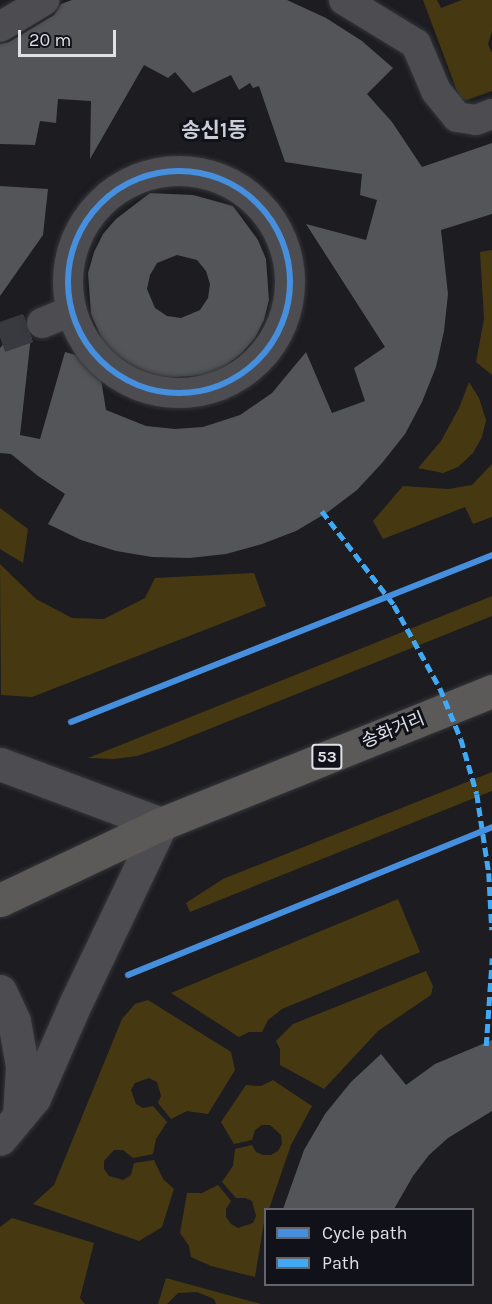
<!DOCTYPE html>
<meta charset="utf-8">
<style>
body{margin:0}
#map{position:relative;width:492px;height:1304px;overflow:hidden;background:#1c1c21;font-family:Karla,"Noto Sans KR",sans-serif}
div>[style]{position:absolute}
[style*='--x']{left:calc(var(--x)*1px);top:calc(var(--y)*1px);width:calc(var(--w)*1px);rotate:calc(var(--a)*1deg)}
.green>*{inset:0;background:#463911}
.building>*{inset:0;background:#545559}
.minor-tunnel>*{height:30px;margin-top:-15px;transform-origin:0;background:repeating-linear-gradient(90deg,#393a3f 0 30px,transparent 0 45px)}
.roads{filter:drop-shadow(0 0 2px #35363a) drop-shadow(0 0 2px #35363a)}
.minor>*{height:30px;margin:-15px;padding:0 15px;transform-origin:15px;border-radius:15px;background:#4d4d51}
.minor>.ring{margin:-15px;padding:0;box-sizing:content-box;background:none;border:30px solid #4d4d51;border-radius:50%}
.tertiary>*{height:33px;margin:-16.5px;padding:0 16.5px;transform-origin:16.5px;border-radius:16.5px;background:#4d4d51}
.primary>*{height:33px;margin:-16.5px;padding:0 16.5px;transform-origin:16.5px;border-radius:16.5px;background:#5b5a58}
.quiet>*{height:4.5px;margin-top:-2.25px;transform-origin:0;background:repeating-linear-gradient(90deg,#3fa9f5 0 9px,transparent 0 13.5px)}
.cycleway>*{height:6px;margin:-3px;padding:0 3px;transform-origin:3px;border-radius:3px;background:#468fdf}
.cycleway>.ring{margin:-3px;padding:0;box-sizing:content-box;background:none;border:6px solid #468fdf;border-radius:50%}
span{translate:-50% -50%;white-space:nowrap;text-align:center;line-height:1.15;-webkit-text-stroke:6px #111219;paint-order:stroke}
.shield-label span{padding:2px 4px;background:#111219;border:2px solid;border-radius:4px;-webkit-text-stroke-width:0}
.shield-label{font-size:16px;color:#dfe1e6;font-weight:700}
.street-label{font-size:18px;color:#dfe1e6}
.quarter-label{font-size:21px;color:#cbced8;font-weight:700}
.legend{position:absolute;left:264px;top:1208px;width:210px;height:78px;box-sizing:border-box;background:#111219;border:2px solid #63656b;margin:0;padding:8px 10px;list-style:none;font-size:18px;color:#dfe1e6}
.legend li{display:flex;align-items:center;gap:12px;height:30px}
.legend b{width:30px;border:2px solid #63656b}
.scale{position:absolute;left:18px;top:30px;width:98px;height:27px;box-sizing:border-box;border:3px solid #dfe1e6;border-top:0;padding-left:8px;font-size:18px;line-height:21px;white-space:nowrap;color:#dfe1e6;-webkit-text-stroke:4px #111219;paint-order:stroke}
</style>
<div id="map">
<div class="green">
<i style="clip-path:polygon(423px 0,437px 0,441px 8px,462px 0,492px 0,492px 31px,488px 44px,492px 53px,492px 91px,467px 100px,460px 99px)"></i>
<i style="clip-path:polygon(492px 250px,492px 375px,476px 362px,484px 319px,480px 252px)"></i>
<i style="clip-path:polygon(469px 382px,479px 398px,486px 420px,482px 437px,473px 453px,458px 467px,443px 473px,418px 468px,441px 441px,459px 408px)"></i>
<i style="clip-path:polygon(492px 464px,492px 517px,473px 524px,465px 507px,383px 539px,373px 521px,403px 486px,448px 489px,472px 485px)"></i>
<i style="clip-path:polygon(0 508px,28px 529px,23px 563px,0 549px)"></i>
<i style="clip-path:polygon(0 564px,36px 599px,72px 618px,104px 619px,145px 598px,155px 578px,254px 573px,266px 606px,32px 697px,1px 695px)"></i>
<i style="clip-path:polygon(492px 596px,492px 616px,164px 747px,137px 756px,114px 759px,88px 758px)"></i>
<i style="clip-path:polygon(492px 772px,492px 791px,190px 912px,186px 903px,223px 879px)"></i>
<i style="clip-path:polygon(398px 899px,420px 952px,282px 1009px,268px 1020px,262px 1032px,249px 1032px,239px 1037px,171px 993px)"></i>
<i style="clip-path:polygon(426px 971px,433px 986px,431px 995px,378px 1031px,324px 1089px,280px 1065px,280px 1049px,276px 1041px,293px 1024px)"></i>
<i style="clip-path:polygon(148px 1000px,231px 1052px,235px 1070px,208px 1114px,187px 1111px,171px 1119px,158px 1103px,161px 1096px,157px 1082px,149px 1078px,135px 1083px,131px 1090px,136px 1104px,143px 1108px,153px 1106px,167px 1122px,156px 1139px,153px 1154px,133px 1158px,123px 1150px,114px 1150px,104px 1161px,104px 1169px,109px 1176px,123px 1180px,131px 1175px,134px 1163px,154px 1160px,163px 1179px,174px 1189px,162px 1227px,139px 1241px,33px 1204px,54px 1185px,122px 1019px,135px 1004px)"></i>
<i style="clip-path:polygon(273px 1080px,312px 1106px,291px 1145px,269px 1209px,266px 1210px,255px 1277px,211px 1266px,191px 1257px,189px 1246px,180px 1233px,187px 1193px,202px 1193px,218px 1185px,231px 1201px,226px 1209px,226px 1217px,231px 1224px,238px 1228px,253px 1223px,256px 1216px,252px 1201px,245px 1198px,236px 1198px,222px 1182px,233px 1166px,235px 1149px,252px 1145px,256px 1152px,263px 1155px,271px 1155px,278px 1151px,282px 1144px,281px 1135px,270px 1125px,262px 1125px,255px 1130px,252px 1140px,234px 1144px,221px 1122px,246px 1085px,261px 1086px)"></i>
<i style="clip-path:polygon(12px 1218px,94px 1243px,80px 1298px,85px 1304px,0 1304px,0 1227px)"></i>
<i style="clip-path:polygon(166px 1278px,261px 1304px,216px 1304px,214px 1299px,197px 1292px,178px 1293px,167px 1304px,158px 1304px)"></i>
</div>
<div class="building">
<i style="clip-path:polygon(72px 0,287px 0,326px 18px,362px 41px,393px 68px,367px 94px,392px 122px,422px 167px,492px 143px,492px 214px,441px 230px,448px 294px,444px 331px,436px 367px,422px 402px,405px 434px,382px 463px,357px 490px,328px 512px,296px 531px,262px 544px,226px 554px,190px 558px,152px 557px,116px 551px,81px 540px,48px 524px,65px 494px,38px 476px,11px 454px,0 453px,0 348px,25px 320px,26px 329px,31px 336px,20px 435px,40px 439px,65px 352px,98px 361px,106px 410px,146px 426px,175px 429px,203px 427px,240px 415px,272px 393px,306px 352px,332px 413px,365px 401px,354px 368px,385px 347px,306px 224px,366px 240px,377px 200px,360px 195px,362px 174px,285px 162px,259px 86px,253px 88px,250px 83px,239px 90px,231px 75px,193px 93px,175px 72px,168px 78px,144px 65px,90px 159px,91px 101px,58px 99px,56px 123px,40px 121px,35px 145px,0 144px,0 44px,9px 42px,54px 15px,61px 4px)"></i>
<i style="clip-path:polygon(0 186px,48px 189px,43px 235px,0 296px)"></i>
<i style="clip-path:polygon(evenodd,150px 193px,193px 195px,233px 206px,258px 240px,266px 259px,269px 300px,264px 320px,255px 338px,241px 354px,225px 366px,206px 375px,165px 378px,145px 372px,108px 353px,91px 314px,88px 273px,94px 252px,103px 234px,116px 219px,150px 193px,177px 255px,197px 260px,206px 271px,210px 284px,208px 298px,200px 310px,181px 318px,167px 316px,155px 308px,147px 289px,150px 275px,157px 263px,177px 255px)"></i>
<i style="clip-path:polygon(492px 1040px,492px 1111px,448px 1138px,429px 1155px,413px 1176px,394px 1209px,283px 1209px,304px 1150px,325px 1114px,351px 1082px,381px 1054px,406px 1085px,435px 1064px)"></i>
</div>
<div class="minor-tunnel">
<i style="--x:0;--y:338;--w:45;--a:-19.7"></i>
</div>
<div class="roads">
<div class="minor">
<i style="--x:344;--y:0;--w:84;--a:31.4"></i>
<i style="--x:416;--y:44;--w:51;--a:66.9"></i>
<i style="--x:436;--y:91;--w:33;--a:51"></i>
<i style="--x:457;--y:117;--w:19;--a:9"></i>
<i style="--x:476;--y:120;--w:17;--a:-21"></i>
<i style="--x:0;--y:27;--w:52;--a:-31"></i>
<i class="ring" style="left:68px;top:171px;width:192px;height:192px"></i>
<i style="--x:42;--y:323;--w:32;--a:-22"></i>
</div>
<div class="tertiary">
<i style="--x:0;--y:764;--w:172;--a:20.4"></i>
<i style="--x:161;--y:824;--w:197;--a:115.5"></i>
<i style="--x:76;--y:1002;--w:105;--a:113.6"></i>
<i style="--x:34;--y:1098;--w:53;--a:129.7"></i>
<i style="--x:0;--y:991;--w:33;--a:65"></i>
<i style="--x:14;--y:1021;--w:46;--a:79.9"></i>
<i style="--x:22;--y:1066;--w:50;--a:93.4"></i>
</div>
<div class="primary">
<i style="--x:0;--y:900;--w:178;--a:-25.3"></i>
<i style="--x:161;--y:824;--w:357;--a:-21.9"></i>
</div>
</div>
<div class="quiet">
<i style="--x:322;--y:511;--w:118;--a:52.5"></i>
<i style="--x:394;--y:605;--w:95;--a:61"></i>
<i style="--x:440;--y:688;--w:55;--a:67.6"></i>
<i style="--x:461;--y:739;--w:57;--a:73.8"></i>
<i style="--x:477;--y:794;--w:80;--a:81.4"></i>
<i style="--x:489;--y:873;--w:57;--a:87"></i>
<i style="--x:486;--y:1046;--w:88;--a:-86.1"></i>
</div>
<div class="cycleway">
<i class="ring" style="left:68px;top:171px;width:216px;height:216px"></i>
<i style="--x:71;--y:722;--w:453;--a:-21.6"></i>
<i style="--x:128;--y:975;--w:393;--a:-22.1"></i>
</div>
<div class="shield-label">
<span style="left:327px;top:757px">53</span>
</div>
<div class="street-label">
<span style="left:393px;top:730px;rotate:-22deg">송화거리</span>
</div>
<div class="quarter-label">
<span style="left:214px;top:130px">송신1동</span>
</div>
<ul class="legend">
<li><b style="height:8px;background:#468fdf"></b>Cycle path</li>
<li><b style="height:8px;background:#3fa9f5"></b>Path</li>
</ul>
<div class="scale">20 m</div>
</div>
